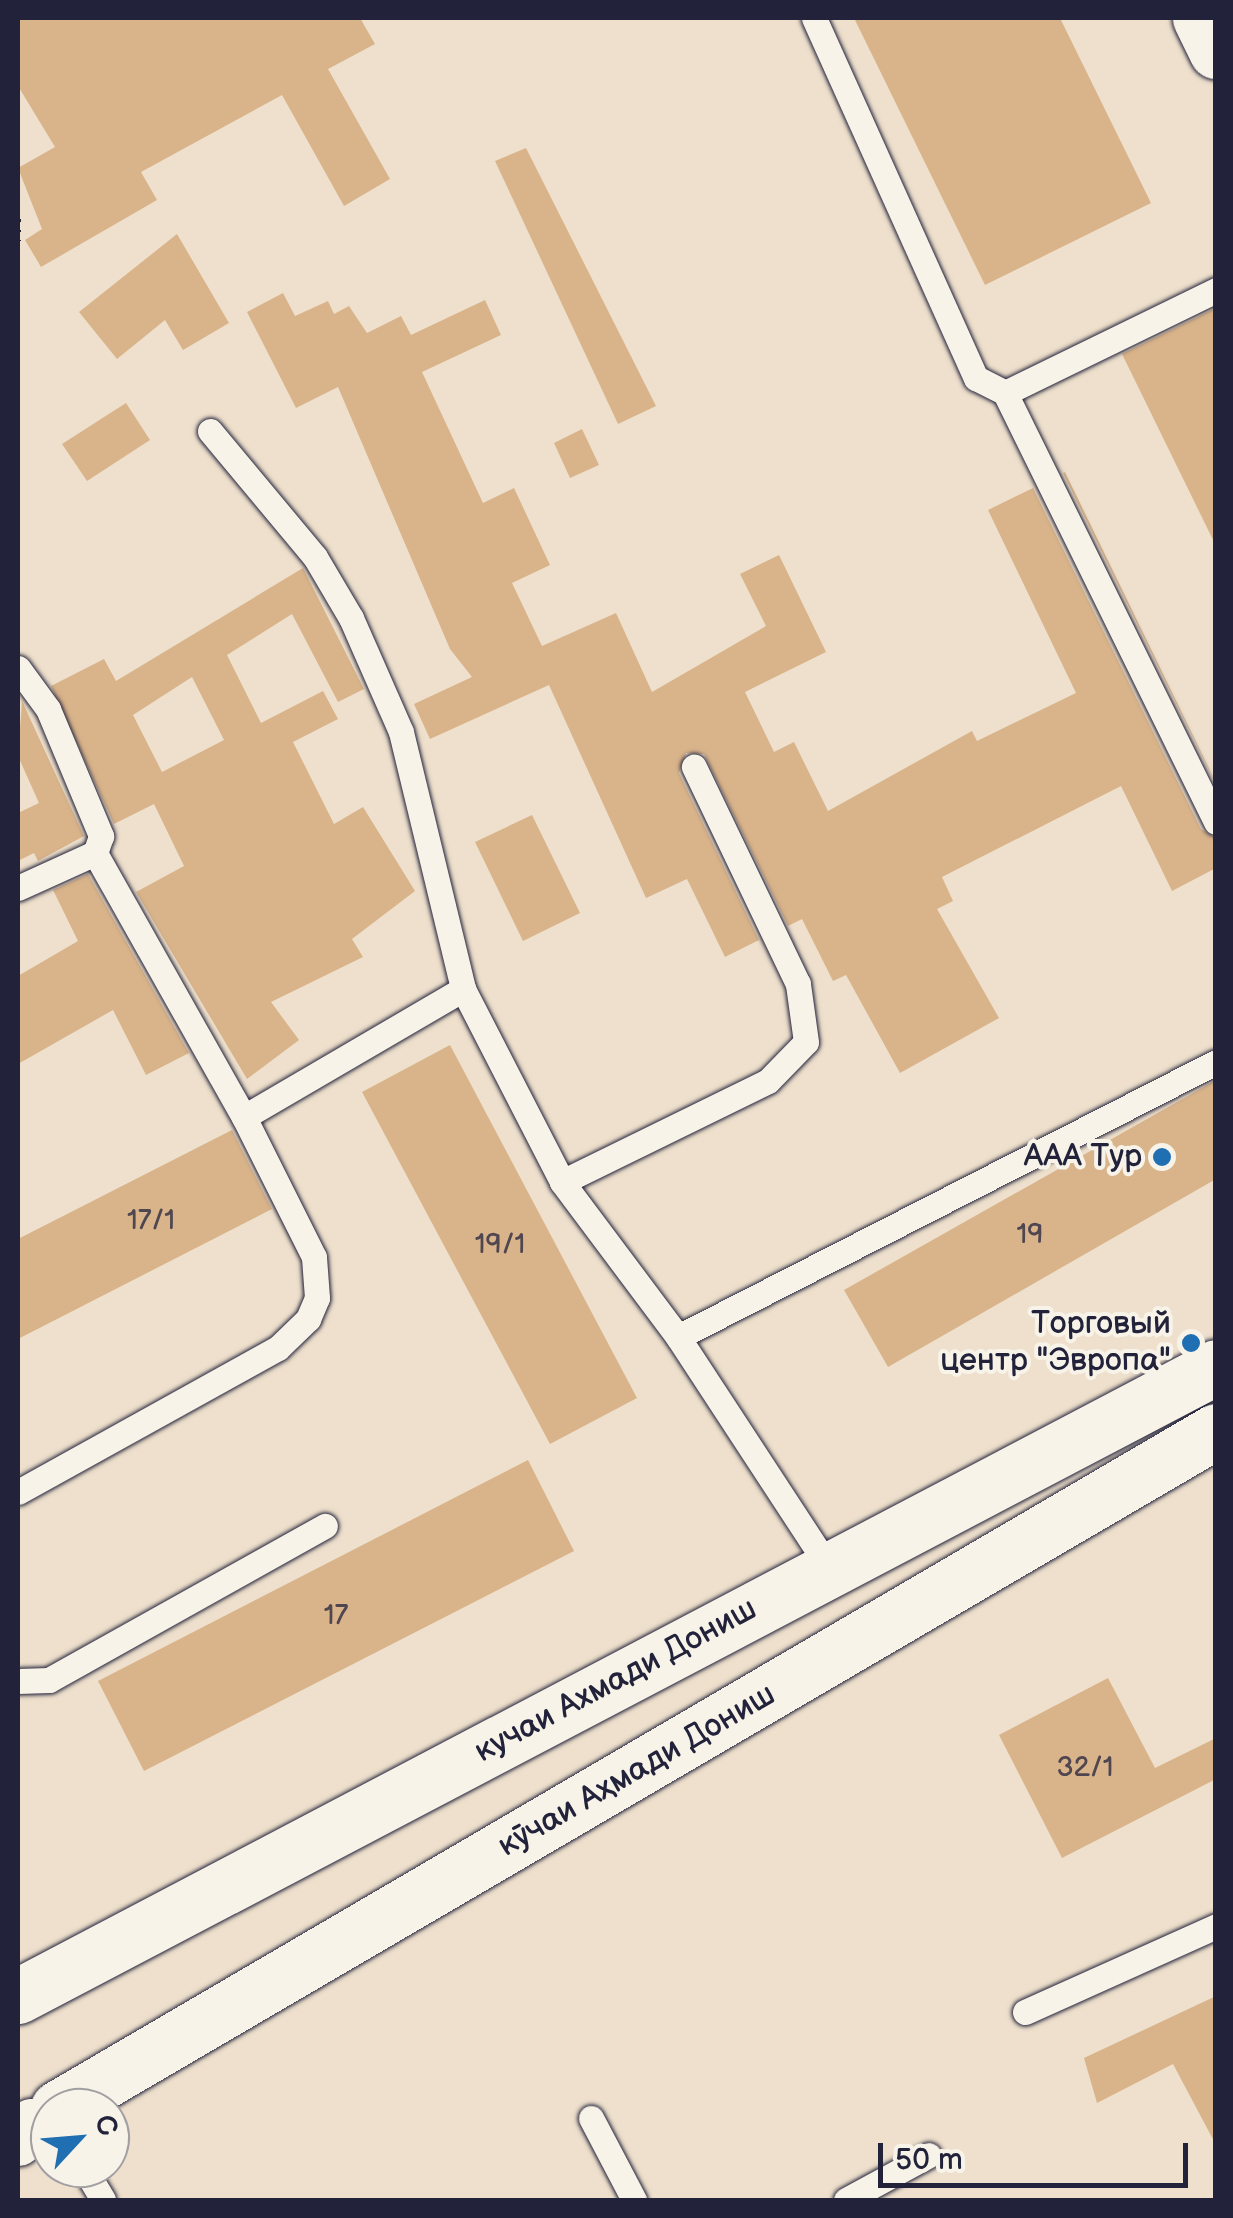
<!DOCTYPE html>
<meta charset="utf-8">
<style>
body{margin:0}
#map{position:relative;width:1233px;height:2218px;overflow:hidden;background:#eee0cc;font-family:"Balsamiq Sans",sans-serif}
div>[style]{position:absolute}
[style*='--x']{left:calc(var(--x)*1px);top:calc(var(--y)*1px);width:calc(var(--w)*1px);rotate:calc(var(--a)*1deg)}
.building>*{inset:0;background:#d9b48b}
.path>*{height:6px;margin-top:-3px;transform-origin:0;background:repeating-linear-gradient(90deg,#22223b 0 2.5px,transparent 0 10.5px)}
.roads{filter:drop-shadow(0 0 2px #22223b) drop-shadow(0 0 2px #22223b)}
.lane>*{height:25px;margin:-12.5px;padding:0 12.5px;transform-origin:12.5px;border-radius:12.5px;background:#f7f3e8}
.street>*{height:50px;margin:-25px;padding:0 25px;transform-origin:25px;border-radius:25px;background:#f7f3e8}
.secondary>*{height:55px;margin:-27.5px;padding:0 27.5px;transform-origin:27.5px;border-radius:27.5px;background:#f7f3e8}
.highway>*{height:55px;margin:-27.5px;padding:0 27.5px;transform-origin:27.5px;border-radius:27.5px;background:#f7f3e8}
.dots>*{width:28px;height:28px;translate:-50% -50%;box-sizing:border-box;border:5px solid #f7f3e8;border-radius:50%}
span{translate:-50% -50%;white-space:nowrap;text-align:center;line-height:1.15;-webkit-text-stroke:8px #f7f3e8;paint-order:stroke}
.number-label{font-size:28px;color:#50464f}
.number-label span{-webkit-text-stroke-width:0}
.poi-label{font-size:32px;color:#22223b}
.right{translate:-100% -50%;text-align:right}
.street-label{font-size:32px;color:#22223b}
.frame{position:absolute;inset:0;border:20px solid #22223b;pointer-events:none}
.north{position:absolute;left:30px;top:2088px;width:100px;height:100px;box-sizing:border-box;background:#f7f3e8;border:2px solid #a29fa3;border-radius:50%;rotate:64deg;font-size:28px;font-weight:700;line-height:40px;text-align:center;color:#22223b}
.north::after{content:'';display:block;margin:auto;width:35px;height:45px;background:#1f6fb2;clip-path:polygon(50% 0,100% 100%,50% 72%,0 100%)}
.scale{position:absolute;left:878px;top:2143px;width:310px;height:45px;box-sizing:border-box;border:5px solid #22223b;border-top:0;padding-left:12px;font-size:30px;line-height:35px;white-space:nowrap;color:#22223b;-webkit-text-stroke:8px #f7f3e8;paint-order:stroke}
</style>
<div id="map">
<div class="building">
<i style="clip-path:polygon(18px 18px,360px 18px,375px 44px,328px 69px,390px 179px,344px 206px,282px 95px,141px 172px,157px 200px,41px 267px,25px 240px,42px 229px,18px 168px,55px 147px,18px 86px)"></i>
<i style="clip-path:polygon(854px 18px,1060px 18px,1151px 203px,985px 285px)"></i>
<i style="clip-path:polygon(526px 148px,656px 406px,618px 424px,495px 161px)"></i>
<i style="clip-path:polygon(177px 234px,229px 323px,183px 350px,165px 320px,117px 359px,79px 312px)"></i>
<i style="clip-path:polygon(283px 293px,295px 316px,328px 301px,334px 314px,349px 306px,367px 333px,401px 316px,411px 335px,485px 300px,501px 335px,422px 372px,483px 503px,514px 488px,550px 565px,512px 583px,542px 646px,616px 613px,652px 692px,766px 626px,740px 574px,779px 555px,826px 652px,745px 692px,774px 752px,794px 742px,828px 811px,972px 731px,977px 741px,1076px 693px,988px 510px,1033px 488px,1201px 829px,1216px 838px,1216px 868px,1172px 891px,1121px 786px,942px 877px,953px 901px,937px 909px,999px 1018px,900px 1073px,846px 975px,833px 981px,802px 919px,788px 926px,704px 754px,686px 753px,679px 773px,759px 940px,725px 957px,687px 879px,646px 898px,549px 685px,430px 739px,414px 704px,472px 677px,450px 649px,338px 387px,296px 408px,247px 312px)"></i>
<i style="clip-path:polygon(1216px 308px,1216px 546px,1122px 354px)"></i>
<i style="clip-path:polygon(126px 403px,150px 440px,87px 481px,62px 444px)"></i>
<i style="clip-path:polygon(582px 429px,599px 465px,570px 478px,554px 443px)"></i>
<i style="clip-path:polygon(1065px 472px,1216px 783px,1216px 784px,1063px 473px)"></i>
<i style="clip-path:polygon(evenodd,303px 568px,364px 689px,338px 702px,292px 614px,227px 655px,261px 723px,323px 691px,338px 719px,293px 742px,334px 824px,363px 807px,415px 891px,352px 939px,363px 957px,271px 1002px,299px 1040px,247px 1079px,136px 892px,184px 866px,154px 804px,114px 824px,51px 686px,104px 659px,116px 681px,303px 568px,192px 677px,224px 740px,162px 772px,133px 715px,192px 677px)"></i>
<i style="clip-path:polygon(22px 701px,84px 836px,38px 861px,34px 853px,18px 861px,18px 813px,39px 803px,18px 756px)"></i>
<i style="clip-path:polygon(532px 815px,580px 913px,523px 941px,475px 842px)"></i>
<i style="clip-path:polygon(88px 874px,189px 1053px,146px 1075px,113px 1010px,18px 1064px,18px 976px,78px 941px,53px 890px)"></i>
<i style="clip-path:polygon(450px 1045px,637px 1398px,550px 1444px,362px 1092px)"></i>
<i style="clip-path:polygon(1216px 1080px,1216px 1179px,888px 1367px,844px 1290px)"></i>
<i style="clip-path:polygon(232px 1130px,272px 1209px,18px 1339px,18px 1239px)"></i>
<i style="clip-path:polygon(528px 1460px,574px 1551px,144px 1771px,98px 1681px)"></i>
<i style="clip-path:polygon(1108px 1678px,1155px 1768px,1216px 1738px,1216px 1779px,1062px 1858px,999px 1735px)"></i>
<i style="clip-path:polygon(1216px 1996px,1216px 2145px,1173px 2064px,1097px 2103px,1084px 2058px)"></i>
</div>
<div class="path">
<i style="--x:18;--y:219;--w:22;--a:90"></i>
</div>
<div class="roads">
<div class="lane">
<i style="--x:814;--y:18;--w:395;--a:65.8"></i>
<i style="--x:976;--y:378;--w:33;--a:27"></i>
<i style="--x:1005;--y:393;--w:235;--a:-26"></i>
<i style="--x:1005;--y:393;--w:478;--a:63.8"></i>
<i style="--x:210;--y:431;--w:164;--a:50.2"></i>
<i style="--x:315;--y:557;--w:71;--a:59.5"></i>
<i style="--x:351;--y:618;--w:124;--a:66.3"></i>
<i style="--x:401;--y:732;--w:264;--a:76.4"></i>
<i style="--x:18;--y:668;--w:51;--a:53.8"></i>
<i style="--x:48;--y:709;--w:138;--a:67.3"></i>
<i style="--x:101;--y:836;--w:18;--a:109"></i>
<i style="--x:95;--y:853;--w:85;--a:155.6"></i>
<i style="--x:95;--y:853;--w:303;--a:60.6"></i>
<i style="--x:244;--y:1117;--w:254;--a:-30.3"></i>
<i style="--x:463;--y:989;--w:217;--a:62.8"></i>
<i style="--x:562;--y:1182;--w:194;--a:53.2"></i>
<i style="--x:678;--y:1337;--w:277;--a:56.8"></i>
<i style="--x:562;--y:1182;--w:229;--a:-26.1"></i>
<i style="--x:768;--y:1081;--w:54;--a:-45.7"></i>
<i style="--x:806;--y:1042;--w:59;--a:-97.9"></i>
<i style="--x:798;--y:984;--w:241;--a:-115.6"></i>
<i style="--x:678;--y:1337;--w:604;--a:-27.07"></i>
<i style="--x:18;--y:1492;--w:297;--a:-29"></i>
<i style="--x:278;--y:1348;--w:42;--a:-44"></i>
<i style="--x:308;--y:1319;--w:23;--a:-67"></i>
<i style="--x:317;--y:1298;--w:41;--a:-94.2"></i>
<i style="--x:314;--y:1257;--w:157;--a:-116.6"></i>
<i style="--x:18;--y:1681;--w:31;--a:-2"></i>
<i style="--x:49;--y:1680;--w:316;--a:-29.2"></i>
<i style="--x:1025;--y:2012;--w:209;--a:-24.2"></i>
<i style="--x:591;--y:2118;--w:93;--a:62.3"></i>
<i style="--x:84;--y:2168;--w:37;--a:59"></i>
<i style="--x:846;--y:2200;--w:94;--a:-28.5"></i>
</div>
<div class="street">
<i style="--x:18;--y:2141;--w:22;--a:-51"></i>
</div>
<div class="secondary">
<i style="--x:18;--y:1996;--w:1353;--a:-27.7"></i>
<i style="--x:58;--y:2108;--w:1341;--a:-30.31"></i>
</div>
<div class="highway">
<i style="--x:1200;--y:18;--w:37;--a:64"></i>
</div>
</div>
<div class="dots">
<i style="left:1162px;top:1157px;background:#1f6fb2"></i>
<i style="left:1191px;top:1343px;background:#1f6fb2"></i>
</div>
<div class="number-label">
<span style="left:151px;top:1221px">17/1</span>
<span style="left:1030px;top:1235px">19</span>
<span style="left:500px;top:1245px">19/1</span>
<span style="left:336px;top:1616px">17</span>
<span style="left:1085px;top:1768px">32/1</span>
</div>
<div class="poi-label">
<span class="right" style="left:1142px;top:1157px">ААА Тур</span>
<span class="right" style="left:1171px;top:1343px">Торговый<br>центр "Эвропа"</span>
</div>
<div class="street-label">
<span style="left:616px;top:1681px;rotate:-28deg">кучаи Ахмади Дониш</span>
<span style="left:637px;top:1771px;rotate:-30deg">кӯчаи Аҳмади Дониш</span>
</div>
<div class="frame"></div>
<div class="north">С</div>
<div class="scale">50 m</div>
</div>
